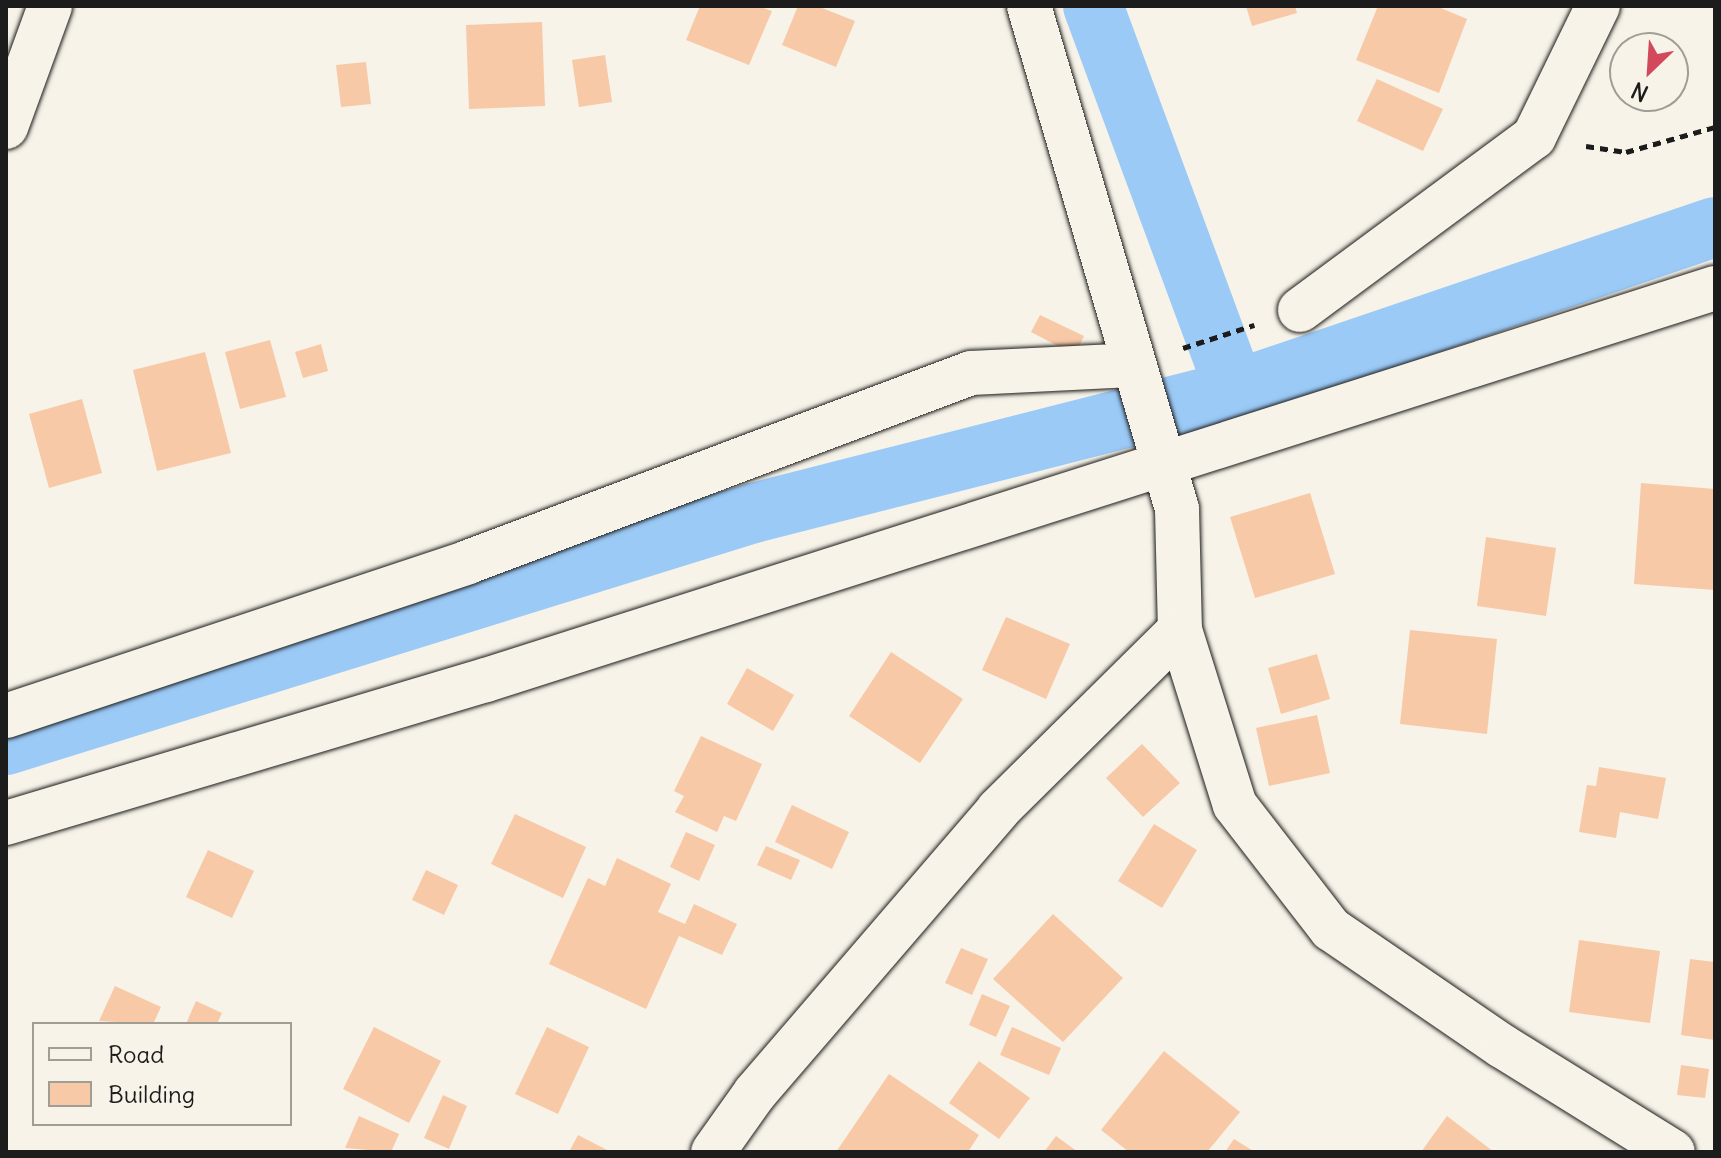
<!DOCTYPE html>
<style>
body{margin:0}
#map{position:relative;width:1721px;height:1158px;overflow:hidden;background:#f7f3e8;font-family:Delius,sans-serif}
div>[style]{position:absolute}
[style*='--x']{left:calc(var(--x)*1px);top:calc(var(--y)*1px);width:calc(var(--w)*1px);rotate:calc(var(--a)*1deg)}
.canal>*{height:60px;margin:-30px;padding:0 30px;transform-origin:30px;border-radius:30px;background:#9bcaf7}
.building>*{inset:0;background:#f8c9a7}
.path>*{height:5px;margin-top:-2.5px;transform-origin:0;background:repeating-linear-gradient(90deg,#1c1c1c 0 8px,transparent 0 14px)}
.roads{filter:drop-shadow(0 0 2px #1c1c1c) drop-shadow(0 0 2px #1c1c1c)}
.minor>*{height:44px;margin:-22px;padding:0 22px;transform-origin:22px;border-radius:22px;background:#f7f3e8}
span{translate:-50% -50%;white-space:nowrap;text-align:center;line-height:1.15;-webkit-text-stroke:6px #f7f3e8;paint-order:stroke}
.frame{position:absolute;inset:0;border:8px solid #1c1c1c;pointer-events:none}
.legend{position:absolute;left:32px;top:1022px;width:260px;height:104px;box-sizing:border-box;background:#f7f3e8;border:2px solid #9f9d96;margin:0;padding:10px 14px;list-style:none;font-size:24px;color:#1c1c1c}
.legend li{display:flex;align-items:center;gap:16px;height:40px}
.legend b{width:40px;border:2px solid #9f9d96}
.north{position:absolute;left:1609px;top:32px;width:80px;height:80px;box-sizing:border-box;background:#f7f3e8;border:2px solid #9f9d96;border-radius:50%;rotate:205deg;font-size:22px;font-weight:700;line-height:32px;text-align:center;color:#1c1c1c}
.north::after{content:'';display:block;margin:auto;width:28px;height:36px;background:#d1495b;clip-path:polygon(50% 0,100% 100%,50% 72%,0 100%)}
</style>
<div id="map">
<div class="canal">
<i style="--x:1093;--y:6;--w:409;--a:69.7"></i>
<i style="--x:6;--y:745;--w:782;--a:-17.25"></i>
<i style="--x:753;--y:513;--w:497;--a:-14.3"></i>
<i style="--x:1235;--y:390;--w:507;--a:-18.76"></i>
</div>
<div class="building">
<i style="clip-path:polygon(700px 6px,758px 6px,772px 11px,749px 65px,686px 40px)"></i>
<i style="clip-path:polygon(798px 6px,817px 6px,855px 21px,836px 67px,782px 45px)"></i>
<i style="clip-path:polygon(1246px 6px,1295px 6px,1297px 13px,1252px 26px)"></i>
<i style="clip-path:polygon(1378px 6px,1436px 6px,1467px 19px,1439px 93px,1356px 60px)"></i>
<i style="clip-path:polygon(542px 22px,545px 106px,469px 109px,466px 25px)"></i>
<i style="clip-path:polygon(605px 55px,612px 102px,579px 107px,572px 60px)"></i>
<i style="clip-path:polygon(366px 62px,371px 104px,341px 107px,336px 65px)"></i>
<i style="clip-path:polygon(1377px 79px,1443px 109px,1423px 151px,1357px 121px)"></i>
<i style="clip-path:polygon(1040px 315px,1084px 336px,1075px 355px,1031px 332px)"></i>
<i style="clip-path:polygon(270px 340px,286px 397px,240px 409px,225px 352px)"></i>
<i style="clip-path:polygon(321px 344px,328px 371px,303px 378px,295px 352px)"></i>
<i style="clip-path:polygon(205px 352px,231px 453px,157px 471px,133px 370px)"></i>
<i style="clip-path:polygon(82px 399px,102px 473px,49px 488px,29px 414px)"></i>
<i style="clip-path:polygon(1641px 483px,1715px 489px,1715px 590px,1634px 584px)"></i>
<i style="clip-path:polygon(1310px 493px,1335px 574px,1255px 598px,1230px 517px)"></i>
<i style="clip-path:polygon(1486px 537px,1556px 548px,1546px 616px,1477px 606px)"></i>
<i style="clip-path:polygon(1006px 617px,1070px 644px,1046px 699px,982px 670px)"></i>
<i style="clip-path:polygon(1410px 630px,1497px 639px,1487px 734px,1400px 724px)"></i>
<i style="clip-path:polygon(891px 652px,963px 699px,920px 763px,849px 716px)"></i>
<i style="clip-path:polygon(1317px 654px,1330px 699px,1281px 714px,1268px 668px)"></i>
<i style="clip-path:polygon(747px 668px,794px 695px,773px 731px,727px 704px)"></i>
<i style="clip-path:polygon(1317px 715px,1330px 773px,1269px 786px,1256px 728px)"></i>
<i style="clip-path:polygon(701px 736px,762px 764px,736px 821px,724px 816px,717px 832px,675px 812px,684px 796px,674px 791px)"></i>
<i style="clip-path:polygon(1142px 744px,1180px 783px,1143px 817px,1106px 778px)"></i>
<i style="clip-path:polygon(1599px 767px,1666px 778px,1658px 819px,1620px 812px,1616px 838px,1579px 832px,1587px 785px,1596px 786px)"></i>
<i style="clip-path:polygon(792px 805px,849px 832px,832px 869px,775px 842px)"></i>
<i style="clip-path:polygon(515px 814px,586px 847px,563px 898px,491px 864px)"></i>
<i style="clip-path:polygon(1154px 824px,1197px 850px,1162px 908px,1118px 881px)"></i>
<i style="clip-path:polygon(686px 832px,715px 845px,699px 881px,670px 867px)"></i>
<i style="clip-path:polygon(766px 846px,800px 860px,791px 880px,757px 865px)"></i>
<i style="clip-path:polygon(208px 850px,254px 871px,232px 918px,186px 897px)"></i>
<i style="clip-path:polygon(617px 858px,671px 884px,658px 912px,685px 924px,694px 904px,737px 924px,722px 955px,679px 936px,646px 1009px,549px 964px,588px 878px,605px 886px)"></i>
<i style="clip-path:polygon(426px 870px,458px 885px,444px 915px,412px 900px)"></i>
<i style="clip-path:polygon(1053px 914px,1123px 978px,1063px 1042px,993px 979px)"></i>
<i style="clip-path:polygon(1579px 940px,1660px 951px,1650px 1023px,1569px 1012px)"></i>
<i style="clip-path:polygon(961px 948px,988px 959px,972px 995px,945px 983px)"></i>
<i style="clip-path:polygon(1690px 959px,1715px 962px,1715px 1040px,1681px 1035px)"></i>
<i style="clip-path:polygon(115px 986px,161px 1007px,153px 1024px,99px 1021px)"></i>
<i style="clip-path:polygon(982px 994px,1010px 1006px,996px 1037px,969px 1025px)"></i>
<i style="clip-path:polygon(196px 1001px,222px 1013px,217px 1024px,186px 1024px)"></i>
<i style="clip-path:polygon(374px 1027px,441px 1061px,409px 1123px,343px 1089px)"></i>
<i style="clip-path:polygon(547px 1027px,589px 1047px,558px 1114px,515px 1094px)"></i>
<i style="clip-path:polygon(1012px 1027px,1061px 1048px,1049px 1075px,1000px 1055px)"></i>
<i style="clip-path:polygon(1164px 1051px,1240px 1112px,1207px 1152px,1129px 1152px,1101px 1130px)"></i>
<i style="clip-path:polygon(979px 1061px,1030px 1098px,999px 1139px,949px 1103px)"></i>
<i style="clip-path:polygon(1681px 1065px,1709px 1069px,1705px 1098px,1677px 1095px)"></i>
<i style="clip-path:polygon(889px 1074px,979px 1135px,968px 1152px,836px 1152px)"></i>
<i style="clip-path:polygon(443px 1095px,467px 1106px,449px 1149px,424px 1138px)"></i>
<i style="clip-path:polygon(359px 1116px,399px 1134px,391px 1152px,345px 1148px)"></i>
<i style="clip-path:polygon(1447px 1116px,1494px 1152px,1421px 1152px)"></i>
<i style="clip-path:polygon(578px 1135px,607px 1150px,606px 1152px,569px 1152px)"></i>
<i style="clip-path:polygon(1056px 1136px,1078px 1152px,1044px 1152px)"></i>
<i style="clip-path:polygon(1234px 1139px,1255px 1152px,1225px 1152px)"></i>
</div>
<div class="path">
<i style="--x:1586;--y:146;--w:40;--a:8.5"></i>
<i style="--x:1626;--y:152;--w:92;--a:-15.7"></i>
<i style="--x:1183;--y:348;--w:75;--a:-17.9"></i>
</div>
<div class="roads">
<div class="minor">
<i style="--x:1029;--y:6;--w:524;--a:73.6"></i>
<i style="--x:1177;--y:509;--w:121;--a:88.6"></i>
<i style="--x:1180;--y:630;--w:183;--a:72.6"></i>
<i style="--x:1235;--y:805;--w:157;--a:52.3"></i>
<i style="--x:1331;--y:929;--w:207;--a:34.4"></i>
<i style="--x:1502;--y:1046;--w:201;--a:31.8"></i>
<i style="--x:6;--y:127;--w:129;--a:-70"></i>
<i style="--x:1300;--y:310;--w:291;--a:-36.5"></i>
<i style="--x:1534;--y:137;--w:146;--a:-64"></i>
<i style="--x:6;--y:716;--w:487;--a:-18.4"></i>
<i style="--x:468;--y:562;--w:537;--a:-20.59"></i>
<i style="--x:971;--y:373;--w:161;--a:-2.8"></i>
<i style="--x:6;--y:823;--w:501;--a:-16.59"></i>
<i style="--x:486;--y:680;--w:1290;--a:-17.69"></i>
<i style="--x:713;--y:1152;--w:72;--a:-54.6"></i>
<i style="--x:755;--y:1093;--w:373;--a:-49.3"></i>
<i style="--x:998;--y:810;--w:256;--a:-44.7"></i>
</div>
</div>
<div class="frame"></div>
<ul class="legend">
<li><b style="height:10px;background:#f7f3e8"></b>Road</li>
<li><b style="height:22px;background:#f8c9a7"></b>Building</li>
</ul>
<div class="north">N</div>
</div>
